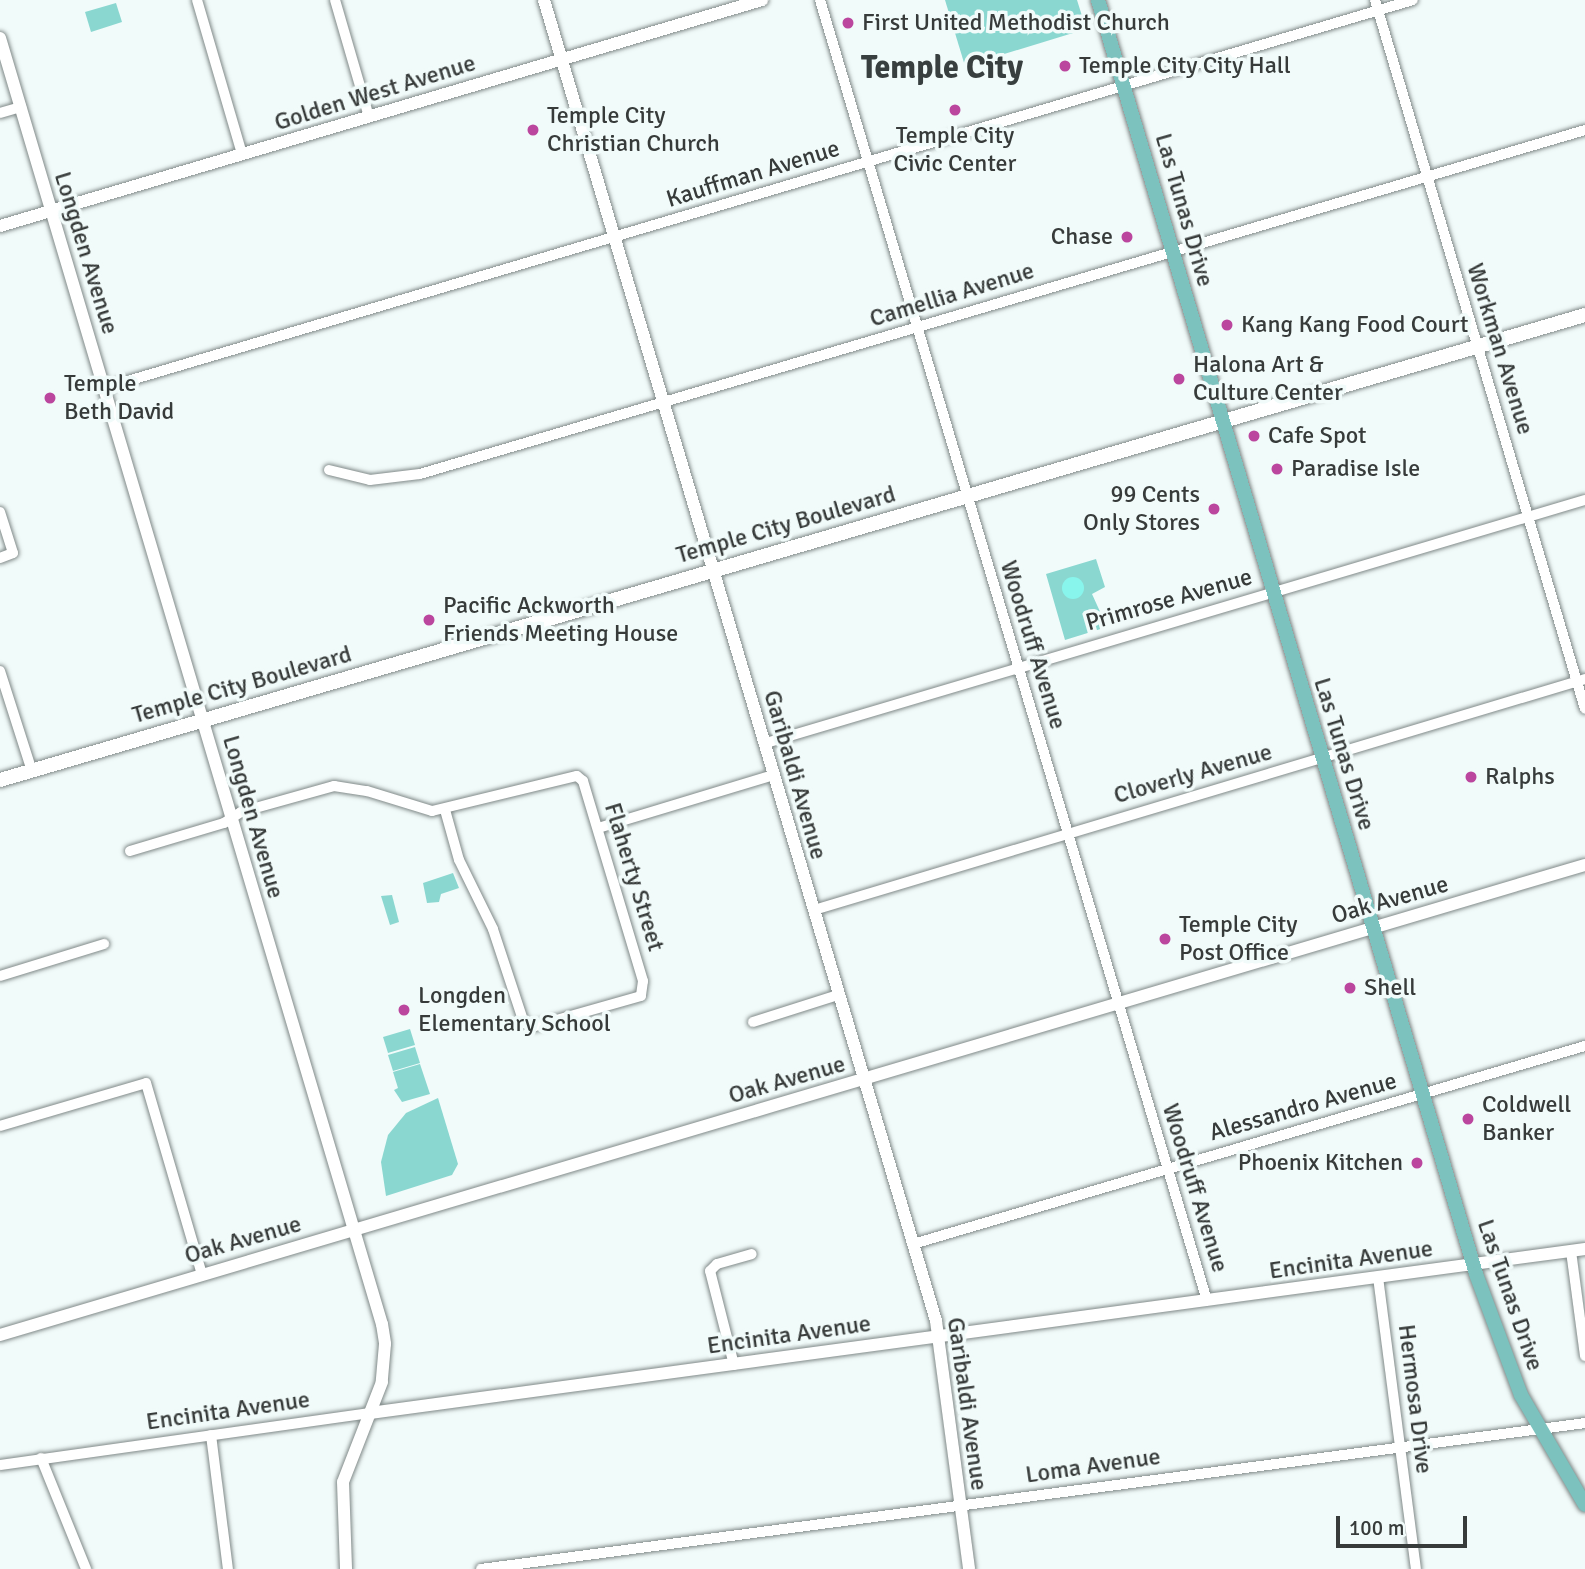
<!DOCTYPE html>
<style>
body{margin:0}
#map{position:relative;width:1585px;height:1569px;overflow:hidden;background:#f1fbfa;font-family:Signika,sans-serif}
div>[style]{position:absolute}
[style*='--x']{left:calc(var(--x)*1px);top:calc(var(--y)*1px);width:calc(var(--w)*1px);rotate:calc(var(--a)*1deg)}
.green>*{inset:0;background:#8ad7d0}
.water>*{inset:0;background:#88f5ec}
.round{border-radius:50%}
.roads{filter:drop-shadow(0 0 2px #808988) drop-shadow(0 0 2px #808988)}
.minor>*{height:10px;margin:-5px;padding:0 5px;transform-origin:5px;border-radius:5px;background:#fff}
.tertiary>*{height:12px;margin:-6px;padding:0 6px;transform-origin:6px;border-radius:6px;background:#fff}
.secondary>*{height:14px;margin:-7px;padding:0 7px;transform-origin:7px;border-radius:7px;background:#fff}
.primary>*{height:14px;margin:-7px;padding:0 7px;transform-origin:7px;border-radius:7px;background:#7cc2be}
.dots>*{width:19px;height:19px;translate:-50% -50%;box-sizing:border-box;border:4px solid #f1fbfa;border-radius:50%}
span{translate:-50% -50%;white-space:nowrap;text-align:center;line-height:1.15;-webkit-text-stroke:7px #f1fbfa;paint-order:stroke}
.poi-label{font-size:24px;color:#373b3a}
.left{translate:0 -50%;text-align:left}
.right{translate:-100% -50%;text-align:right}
.street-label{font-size:24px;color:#373b3a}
.district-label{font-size:32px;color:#383f3f;font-weight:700}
.scale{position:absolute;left:1336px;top:1516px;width:131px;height:32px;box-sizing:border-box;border:4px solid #373b3a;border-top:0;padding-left:9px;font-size:21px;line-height:24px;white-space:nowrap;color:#373b3a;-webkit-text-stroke:5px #f1fbfa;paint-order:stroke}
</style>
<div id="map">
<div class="green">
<i style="clip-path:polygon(945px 0,1077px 0,1086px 29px,965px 66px)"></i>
<i style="clip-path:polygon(116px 3px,122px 22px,91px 32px,85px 12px)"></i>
<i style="clip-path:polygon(1096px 559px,1105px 587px,1092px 594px,1107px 627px,1065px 640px,1046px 574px)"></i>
<i style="clip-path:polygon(453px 873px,459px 888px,441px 894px,439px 902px,427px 903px,423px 883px)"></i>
<i style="clip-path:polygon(392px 895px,399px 922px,390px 925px,381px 896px)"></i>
<i style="clip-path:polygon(410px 1029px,415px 1045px,388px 1053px,383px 1037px)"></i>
<i style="clip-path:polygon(415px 1047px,420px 1063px,393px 1071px,388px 1055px)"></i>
<i style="clip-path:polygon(420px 1064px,430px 1094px,402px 1102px,394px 1090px,398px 1088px,393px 1072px)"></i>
<i style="clip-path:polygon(438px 1098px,458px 1164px,452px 1175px,386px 1196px,381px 1162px,388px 1135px,406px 1113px)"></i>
</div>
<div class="water">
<i class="round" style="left:1062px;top:577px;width:22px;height:22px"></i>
</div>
<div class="roads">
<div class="minor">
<i style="--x:197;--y:0;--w:160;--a:73.7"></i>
<i style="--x:335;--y:0;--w:122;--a:73.8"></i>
<i style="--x:820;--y:0;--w:1357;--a:73.43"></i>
<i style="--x:1375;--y:0;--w:739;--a:73.5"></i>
<i style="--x:0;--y:113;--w:22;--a:-16"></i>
<i style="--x:104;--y:388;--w:1365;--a:-16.51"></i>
<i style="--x:329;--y:470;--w:42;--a:13.7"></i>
<i style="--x:370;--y:480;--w:50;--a:-6.8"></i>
<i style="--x:420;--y:474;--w:1215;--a:-16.45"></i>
<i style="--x:0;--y:512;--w:43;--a:72.4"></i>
<i style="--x:13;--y:553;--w:14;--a:159"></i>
<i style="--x:0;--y:671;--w:105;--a:72.3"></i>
<i style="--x:766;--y:743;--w:854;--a:-16.53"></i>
<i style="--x:598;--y:828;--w:184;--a:-16.8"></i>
<i style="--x:130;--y:851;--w:98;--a:-16.6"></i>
<i style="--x:224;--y:823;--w:20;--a:-33"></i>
<i style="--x:241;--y:812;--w:97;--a:-15.6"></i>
<i style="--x:334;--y:786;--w:33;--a:9"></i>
<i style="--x:367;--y:791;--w:68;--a:17.1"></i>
<i style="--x:432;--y:811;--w:149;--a:-13.6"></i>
<i style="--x:577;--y:776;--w:8;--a:40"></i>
<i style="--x:583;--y:781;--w:209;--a:73.3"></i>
<i style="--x:643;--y:981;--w:15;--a:98"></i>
<i style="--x:641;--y:996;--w:110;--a:164.2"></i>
<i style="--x:535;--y:1026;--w:11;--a:-165"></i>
<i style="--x:524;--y:1023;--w:99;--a:-108.3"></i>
<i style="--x:493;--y:929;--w:77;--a:-116.2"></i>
<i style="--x:459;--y:860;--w:52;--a:-105.6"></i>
<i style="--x:814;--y:910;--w:805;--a:-16.68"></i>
<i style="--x:0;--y:976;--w:109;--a:-17.1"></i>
<i style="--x:753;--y:1022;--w:89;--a:-17.6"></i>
<i style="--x:0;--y:1126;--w:152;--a:-16.4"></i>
<i style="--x:146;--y:1083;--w:199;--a:73.7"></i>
<i style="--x:913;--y:1244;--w:701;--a:-16.42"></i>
<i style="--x:1571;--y:1251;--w:106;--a:82.4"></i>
<i style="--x:1378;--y:1277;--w:294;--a:82.6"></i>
<i style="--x:734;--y:1365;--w:97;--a:-104.3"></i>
<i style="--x:710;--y:1271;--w:10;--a:-45"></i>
<i style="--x:717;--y:1264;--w:36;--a:-16"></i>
<i style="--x:211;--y:1435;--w:135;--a:82.8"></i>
<i style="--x:41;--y:1458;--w:120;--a:67.9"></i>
<i style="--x:0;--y:1465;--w:374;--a:-8"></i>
<i style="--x:481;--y:1569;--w:1114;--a:-7.53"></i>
</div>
<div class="tertiary">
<i style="--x:544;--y:0;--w:1378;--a:73.47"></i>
<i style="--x:936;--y:1321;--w:250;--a:82.4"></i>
<i style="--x:0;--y:38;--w:1342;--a:73.46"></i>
<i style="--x:382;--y:1324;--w:20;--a:81"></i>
<i style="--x:385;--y:1344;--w:38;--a:95"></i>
<i style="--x:382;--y:1382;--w:107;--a:111.3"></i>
<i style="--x:343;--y:1482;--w:87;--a:88"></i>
<i style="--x:0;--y:226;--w:795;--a:-16.52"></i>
<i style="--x:0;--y:1335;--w:1653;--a:-16.52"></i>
<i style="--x:370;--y:1413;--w:1226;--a:-7.69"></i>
</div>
<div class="secondary">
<i style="--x:0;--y:780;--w:1652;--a:-16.35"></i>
</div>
<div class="primary">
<i style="--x:1098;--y:0;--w:1329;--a:73.47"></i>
<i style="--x:1476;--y:1274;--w:129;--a:69.6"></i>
<i style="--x:1521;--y:1395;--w:127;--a:59.8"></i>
</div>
</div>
<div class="dots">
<i style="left:848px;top:23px;background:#bb469e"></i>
<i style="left:1065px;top:66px;background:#bb469e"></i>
<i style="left:955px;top:110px;background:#bb469e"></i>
<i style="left:533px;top:130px;background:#bb469e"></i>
<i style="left:1127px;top:237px;background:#bb469e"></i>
<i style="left:1227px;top:325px;background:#bb469e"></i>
<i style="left:1179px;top:379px;background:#bb469e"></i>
<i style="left:50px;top:398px;background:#bb469e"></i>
<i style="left:1254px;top:436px;background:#bb469e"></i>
<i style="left:1277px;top:469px;background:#bb469e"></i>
<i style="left:1214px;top:509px;background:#bb469e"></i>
<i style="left:429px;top:620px;background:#bb469e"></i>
<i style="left:1471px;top:777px;background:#bb469e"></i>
<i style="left:1165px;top:939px;background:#bb469e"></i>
<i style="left:1350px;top:988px;background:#bb469e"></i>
<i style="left:404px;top:1010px;background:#bb469e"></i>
<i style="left:1468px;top:1119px;background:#bb469e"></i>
<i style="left:1417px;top:1163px;background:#bb469e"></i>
</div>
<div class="poi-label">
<span class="left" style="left:862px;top:23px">First United Methodist Church</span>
<span class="left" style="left:1079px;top:66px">Temple City City Hall</span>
<span class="left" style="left:547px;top:130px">Temple City<br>Christian Church</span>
<span style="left:955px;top:150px">Temple City<br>Civic Center</span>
<span class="right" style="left:1113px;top:237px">Chase</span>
<span class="left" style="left:1241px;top:325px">Kang Kang Food Court</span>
<span class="left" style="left:1193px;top:379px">Halona Art &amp;<br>Culture Center</span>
<span class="left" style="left:64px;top:398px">Temple<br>Beth David</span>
<span class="left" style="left:1268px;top:436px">Cafe Spot</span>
<span class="left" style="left:1291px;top:469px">Paradise Isle</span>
<span class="right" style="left:1200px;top:509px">99 Cents<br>Only Stores</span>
<span class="left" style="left:443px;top:620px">Pacific Ackworth<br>Friends Meeting House</span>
<span class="left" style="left:1485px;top:777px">Ralphs</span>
<span class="left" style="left:1179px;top:939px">Temple City<br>Post Office</span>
<span class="left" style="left:1364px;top:988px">Shell</span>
<span class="left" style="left:418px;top:1010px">Longden<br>Elementary School</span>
<span class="left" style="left:1482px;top:1119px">Coldwell<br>Banker</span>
<span class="right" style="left:1403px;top:1163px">Phoenix Kitchen</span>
</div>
<div class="street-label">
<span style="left:375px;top:93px;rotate:-17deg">Golden West Avenue</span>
<span style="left:753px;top:174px;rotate:-17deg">Kauffman Avenue</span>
<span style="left:1184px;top:210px;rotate:74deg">Las Tunas Drive</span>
<span style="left:86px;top:253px;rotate:73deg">Longden Avenue</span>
<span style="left:952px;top:295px;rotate:-17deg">Camellia Avenue</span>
<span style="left:1500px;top:349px;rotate:73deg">Workman Avenue</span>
<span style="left:786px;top:525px;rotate:-16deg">Temple City Boulevard</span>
<span style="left:1169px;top:600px;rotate:-16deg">Primrose Avenue</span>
<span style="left:1033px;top:645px;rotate:73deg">Woodruff Avenue</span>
<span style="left:242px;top:685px;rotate:-16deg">Temple City Boulevard</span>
<span style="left:1344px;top:754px;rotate:73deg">Las Tunas Drive</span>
<span style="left:1193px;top:774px;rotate:-16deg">Cloverly Avenue</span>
<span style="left:795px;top:775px;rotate:74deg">Garibaldi Avenue</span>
<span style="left:253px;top:817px;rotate:74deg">Longden Avenue</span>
<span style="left:634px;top:877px;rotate:73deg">Flaherty Street</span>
<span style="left:1390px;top:900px;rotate:-16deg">Oak Avenue</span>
<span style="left:787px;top:1080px;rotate:-16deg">Oak Avenue</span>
<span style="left:1303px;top:1107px;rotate:-16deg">Alessandro Avenue</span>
<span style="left:1195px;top:1188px;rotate:73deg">Woodruff Avenue</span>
<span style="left:243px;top:1240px;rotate:-16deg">Oak Avenue</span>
<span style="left:1351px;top:1260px;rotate:-8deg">Encinita Avenue</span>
<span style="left:1510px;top:1295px;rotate:71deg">Las Tunas Drive</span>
<span style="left:789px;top:1335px;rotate:-8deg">Encinita Avenue</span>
<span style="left:1415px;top:1399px;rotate:83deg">Hermosa Drive</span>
<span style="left:967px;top:1404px;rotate:82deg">Garibaldi Avenue</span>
<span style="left:228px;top:1411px;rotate:-8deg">Encinita Avenue</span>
<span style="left:1093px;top:1466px;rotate:-8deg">Loma Avenue</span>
</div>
<div class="district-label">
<span style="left:942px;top:68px">Temple City</span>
</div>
<div class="scale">100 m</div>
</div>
